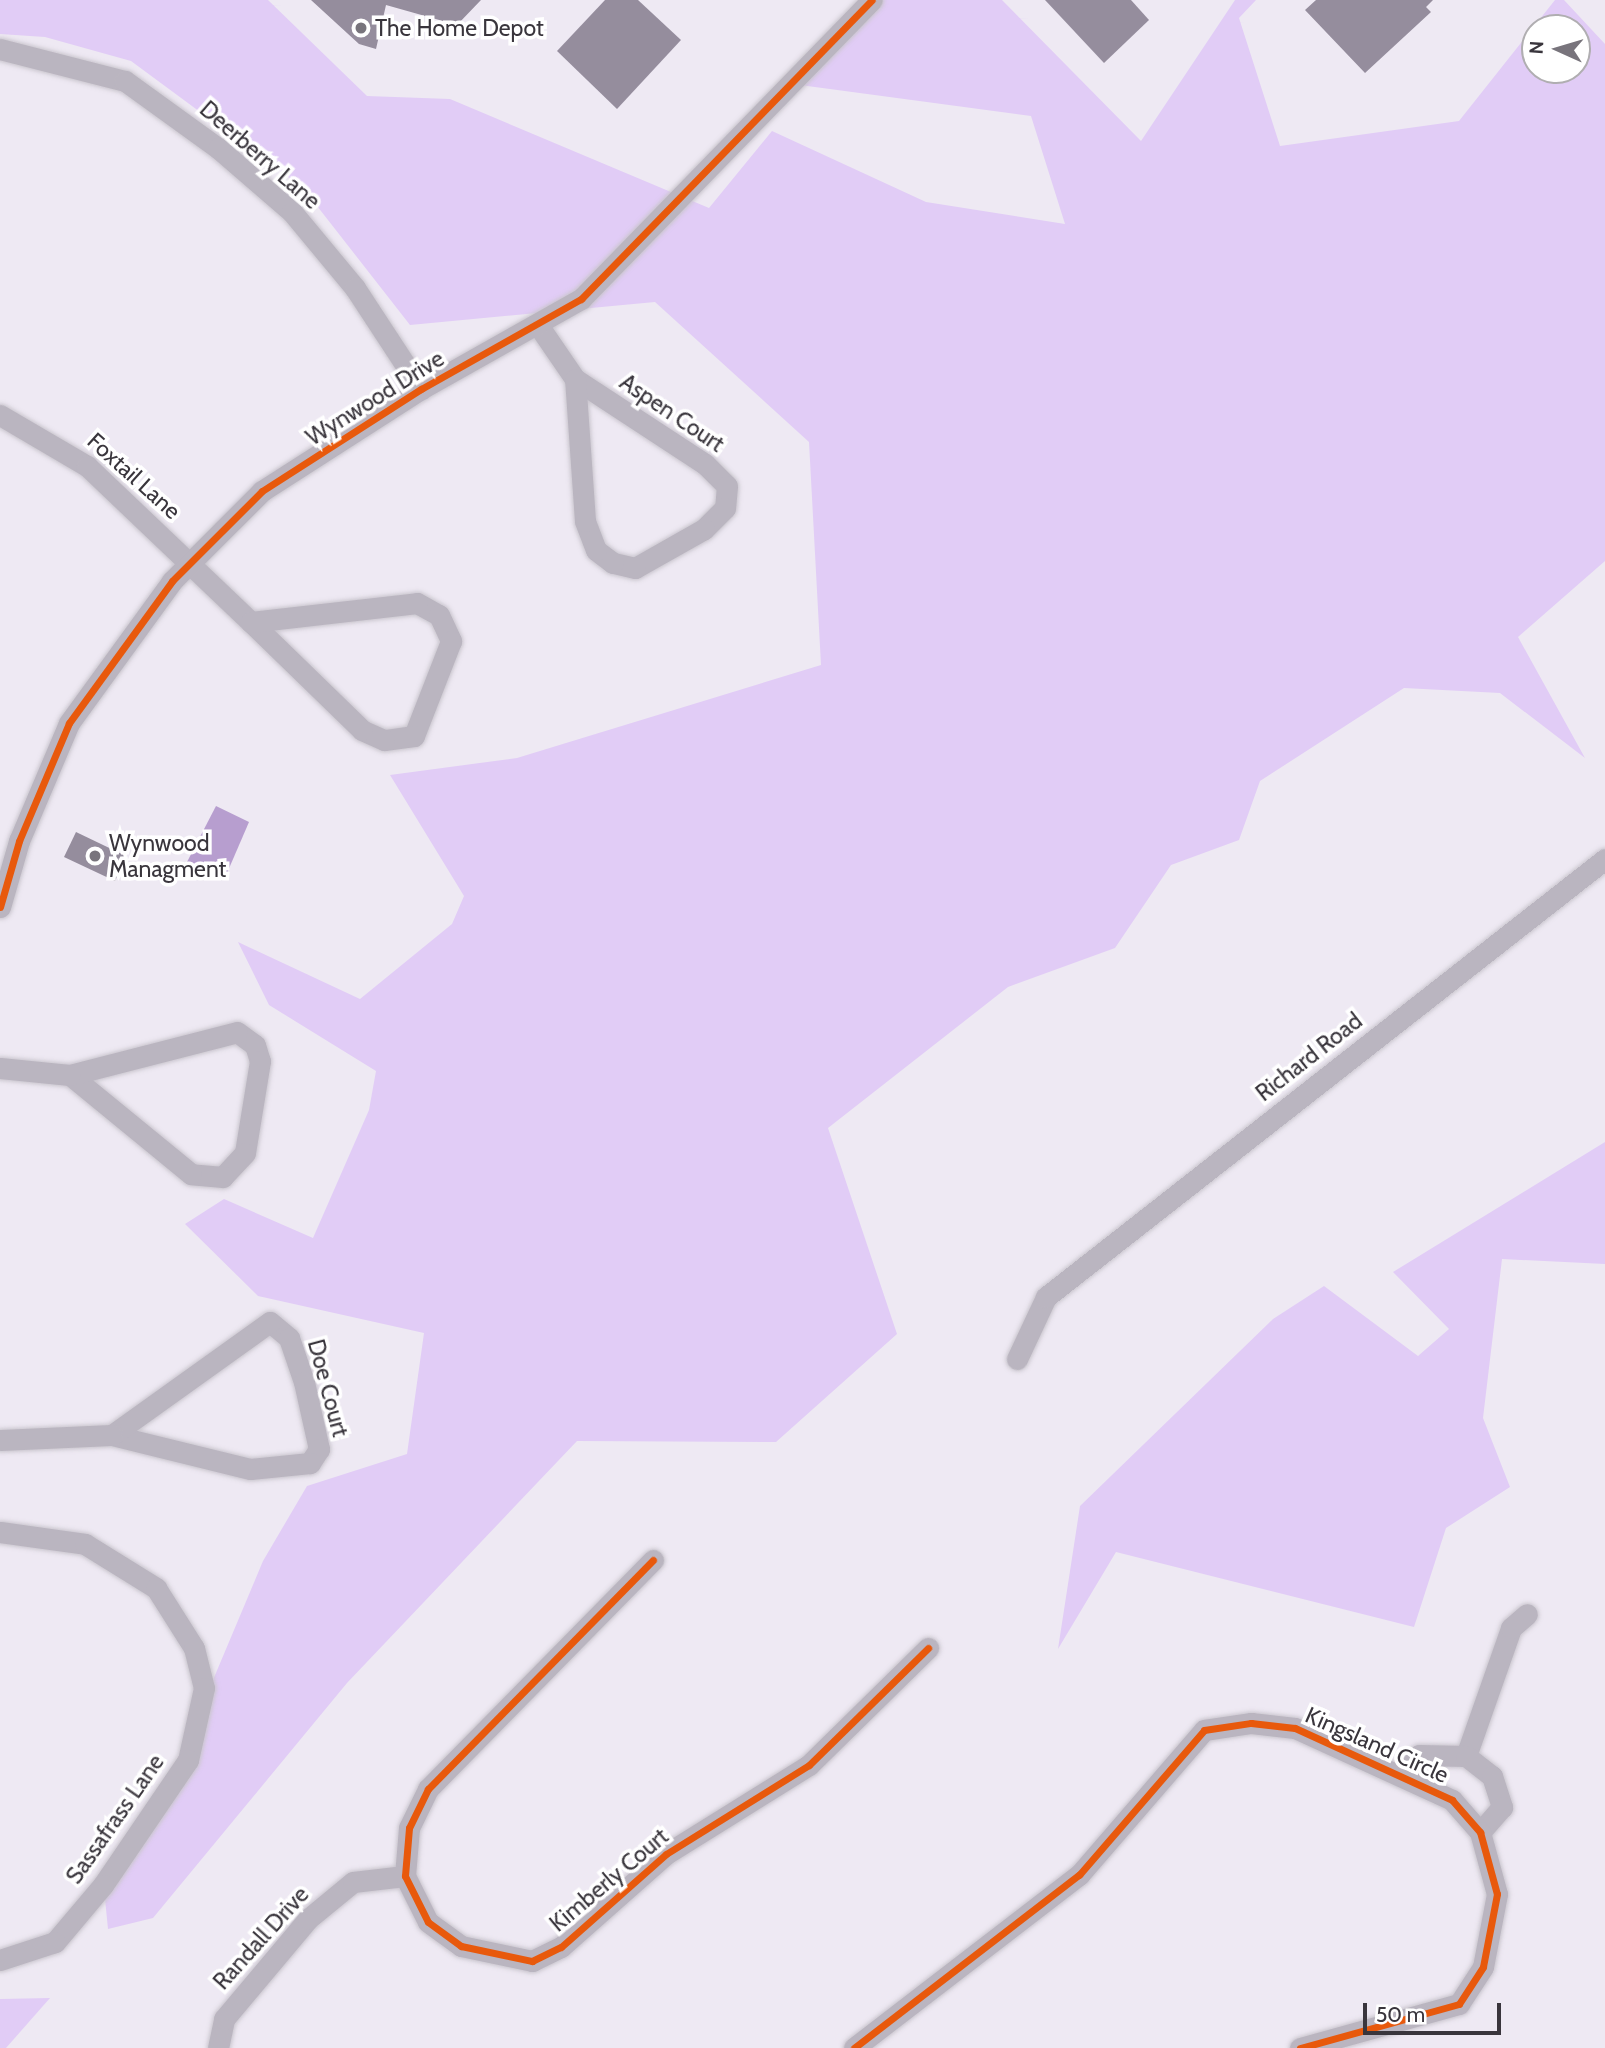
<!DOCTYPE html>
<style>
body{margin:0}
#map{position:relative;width:1605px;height:2048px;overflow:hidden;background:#eee9f3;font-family:Cabin,sans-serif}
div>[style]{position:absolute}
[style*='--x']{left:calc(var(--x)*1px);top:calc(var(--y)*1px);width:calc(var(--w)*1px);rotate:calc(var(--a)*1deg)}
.green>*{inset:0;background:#e1ccf6}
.water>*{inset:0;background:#b79ecf}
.building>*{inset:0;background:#958d9d}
.roads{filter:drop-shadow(0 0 2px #cac6ce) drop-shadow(0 0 2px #cac6ce)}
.street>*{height:21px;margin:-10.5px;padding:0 10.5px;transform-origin:10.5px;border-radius:10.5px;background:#bab5c0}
.cycleway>*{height:7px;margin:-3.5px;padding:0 3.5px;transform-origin:3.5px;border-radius:3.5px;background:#e8590c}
.dots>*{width:19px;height:19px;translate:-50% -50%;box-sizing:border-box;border:4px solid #fff;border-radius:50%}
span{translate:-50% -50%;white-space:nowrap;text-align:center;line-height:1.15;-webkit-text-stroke:7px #fff;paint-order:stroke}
.poi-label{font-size:23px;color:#39353c}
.left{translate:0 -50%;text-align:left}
.street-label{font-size:23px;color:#39353c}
.north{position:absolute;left:1521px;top:14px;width:70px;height:70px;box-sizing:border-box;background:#fff;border:2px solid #b0aeb1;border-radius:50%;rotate:274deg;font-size:19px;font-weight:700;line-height:28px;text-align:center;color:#39353c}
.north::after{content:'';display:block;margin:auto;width:24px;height:32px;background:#78747c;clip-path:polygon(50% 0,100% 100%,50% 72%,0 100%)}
.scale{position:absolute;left:1363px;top:2003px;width:138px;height:32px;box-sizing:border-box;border:4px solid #39353c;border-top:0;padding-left:9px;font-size:21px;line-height:24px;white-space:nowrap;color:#39353c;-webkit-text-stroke:5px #fff;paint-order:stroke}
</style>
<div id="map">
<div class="green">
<i style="clip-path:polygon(evenodd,0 0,268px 0,367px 96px,450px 99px,709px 208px,772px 131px,926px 202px,1065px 224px,1031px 116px,800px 85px,879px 0,1002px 0,1141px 141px,1235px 0,1256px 0,1239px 18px,1280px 146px,1459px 121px,1555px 0,1564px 0,1605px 44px,1605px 561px,1518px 637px,1585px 758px,1500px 693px,1404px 688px,1260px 781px,1239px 840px,1171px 865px,1115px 948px,1008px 987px,828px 1128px,897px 1334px,776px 1442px,577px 1441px,347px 1683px,153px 1918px,108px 1929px,104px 1889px,191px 1762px,197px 1718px,263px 1561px,307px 1486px,407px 1454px,424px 1333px,258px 1296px,185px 1224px,224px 1199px,313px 1238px,369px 1110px,376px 1071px,269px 1005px,238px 942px,360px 999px,452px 924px,464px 896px,390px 775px,517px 758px,821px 665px,809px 442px,655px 302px,410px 325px,303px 188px,131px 61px,45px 37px,0 34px,0 0,1535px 28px,1577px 28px,1577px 70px,1535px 70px,1535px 28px)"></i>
<i style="clip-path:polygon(1605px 1142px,1605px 1264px,1502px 1259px,1483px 1418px,1510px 1487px,1446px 1528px,1414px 1627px,1116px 1552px,1058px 1649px,1080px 1506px,1273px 1319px,1324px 1286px,1418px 1356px,1449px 1329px,1393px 1272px)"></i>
<i style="clip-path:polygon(50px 1998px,6px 2048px,0 2048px,0 1999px)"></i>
</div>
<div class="water">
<i style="clip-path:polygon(216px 806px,249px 822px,224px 880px,187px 862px)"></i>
</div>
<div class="building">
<i style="clip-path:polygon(311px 0,481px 0,457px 25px,386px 5px,376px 49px,359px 44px)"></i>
<i style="clip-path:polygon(605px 0,638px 0,681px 40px,617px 109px,557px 51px)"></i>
<i style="clip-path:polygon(1045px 0,1131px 0,1149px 20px,1104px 63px)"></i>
<i style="clip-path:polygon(1316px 0,1433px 0,1426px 7px,1431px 12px,1365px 73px,1305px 10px)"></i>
<i style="clip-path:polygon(76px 832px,126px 856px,115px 881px,64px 857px)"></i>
</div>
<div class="roads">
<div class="street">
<i style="--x:0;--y:49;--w:129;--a:14.4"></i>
<i style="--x:125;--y:81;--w:115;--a:35.8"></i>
<i style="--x:218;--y:148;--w:98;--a:40.9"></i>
<i style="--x:292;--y:212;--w:99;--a:50.3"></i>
<i style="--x:355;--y:288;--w:121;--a:56.8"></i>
<i style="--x:538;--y:325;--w:65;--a:55.6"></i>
<i style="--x:575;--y:379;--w:155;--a:33.2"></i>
<i style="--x:705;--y:464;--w:31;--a:45"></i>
<i style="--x:727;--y:486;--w:22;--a:95"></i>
<i style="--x:725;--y:508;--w:30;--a:135"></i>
<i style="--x:704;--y:529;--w:79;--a:150.5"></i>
<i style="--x:635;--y:568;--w:23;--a:-167"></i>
<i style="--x:613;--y:563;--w:21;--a:-143"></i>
<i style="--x:596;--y:550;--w:31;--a:-111"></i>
<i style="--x:585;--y:521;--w:142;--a:-94"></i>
<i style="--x:0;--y:415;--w:101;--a:30.4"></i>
<i style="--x:87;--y:466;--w:226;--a:43.6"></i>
<i style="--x:417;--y:603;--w:25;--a:29"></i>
<i style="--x:439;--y:615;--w:29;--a:65"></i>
<i style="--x:451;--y:641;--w:102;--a:111.3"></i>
<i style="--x:414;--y:736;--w:30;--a:172"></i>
<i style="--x:384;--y:740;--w:24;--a:-156"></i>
<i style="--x:362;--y:730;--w:155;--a:-135.8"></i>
<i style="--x:251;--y:622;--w:167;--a:-6.5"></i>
<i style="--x:0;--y:907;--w:69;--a:-73.9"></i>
<i style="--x:19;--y:841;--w:128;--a:-67"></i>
<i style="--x:69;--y:723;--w:175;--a:-54"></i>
<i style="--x:172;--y:581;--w:127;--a:-45"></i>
<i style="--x:262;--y:491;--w:189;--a:-32.7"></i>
<i style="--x:421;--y:389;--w:184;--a:-29.4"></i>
<i style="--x:581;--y:299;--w:417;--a:-45.8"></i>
<i style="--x:237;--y:1032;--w:22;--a:36"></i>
<i style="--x:255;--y:1045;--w:17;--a:73"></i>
<i style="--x:260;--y:1061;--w:93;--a:99.3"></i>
<i style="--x:245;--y:1153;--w:33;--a:133"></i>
<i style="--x:223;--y:1177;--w:32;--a:-175"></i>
<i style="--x:191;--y:1174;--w:156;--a:-140.7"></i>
<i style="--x:70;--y:1075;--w:172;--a:-14.4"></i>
<i style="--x:0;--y:1068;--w:70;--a:5.7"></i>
<i style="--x:270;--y:1322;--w:25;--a:40"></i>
<i style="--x:289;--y:1338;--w:46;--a:71.2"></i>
<i style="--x:304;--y:1382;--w:69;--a:77.4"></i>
<i style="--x:319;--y:1449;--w:17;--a:123"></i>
<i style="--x:310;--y:1463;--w:60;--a:174.3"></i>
<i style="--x:250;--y:1469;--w:142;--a:-166.2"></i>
<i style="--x:112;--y:1435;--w:194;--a:-35.6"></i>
<i style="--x:1017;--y:1359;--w:68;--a:-64.9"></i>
<i style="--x:1046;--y:1297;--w:710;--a:-38.08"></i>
<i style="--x:0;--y:1440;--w:112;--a:-2.6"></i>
<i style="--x:0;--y:1532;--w:86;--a:8"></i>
<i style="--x:85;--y:1544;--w:84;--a:31.8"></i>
<i style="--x:156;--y:1588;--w:71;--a:57.7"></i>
<i style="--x:194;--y:1648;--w:41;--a:76"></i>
<i style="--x:204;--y:1688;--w:74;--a:102.5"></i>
<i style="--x:188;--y:1760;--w:151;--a:124.2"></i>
<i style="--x:103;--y:1885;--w:75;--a:130.1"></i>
<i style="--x:55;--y:1942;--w:58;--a:161.9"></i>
<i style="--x:653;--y:1560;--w:321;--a:134.5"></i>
<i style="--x:428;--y:1789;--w:43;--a:116"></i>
<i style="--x:409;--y:1828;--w:48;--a:94.8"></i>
<i style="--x:405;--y:1876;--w:51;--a:63.4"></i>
<i style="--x:428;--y:1922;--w:41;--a:36"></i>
<i style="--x:461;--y:1946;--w:73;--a:11.9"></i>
<i style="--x:532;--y:1961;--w:32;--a:-26"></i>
<i style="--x:561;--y:1947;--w:140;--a:-41.5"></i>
<i style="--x:666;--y:1854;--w:168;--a:-31.9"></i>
<i style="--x:809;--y:1765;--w:167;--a:-44.5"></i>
<i style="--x:1466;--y:1756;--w:136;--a:-70.6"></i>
<i style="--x:1511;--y:1628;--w:21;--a:-41"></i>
<i style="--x:1404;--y:1774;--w:24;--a:-52"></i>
<i style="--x:1419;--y:1755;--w:47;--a:1.2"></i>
<i style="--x:1466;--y:1756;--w:33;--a:38"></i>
<i style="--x:1492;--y:1776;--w:33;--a:72"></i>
<i style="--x:1502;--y:1807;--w:33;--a:131"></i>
<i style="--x:218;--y:2048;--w:30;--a:-78"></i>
<i style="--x:224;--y:2019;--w:131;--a:-50"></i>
<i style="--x:308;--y:1919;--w:58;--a:-39.4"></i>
<i style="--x:353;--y:1882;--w:52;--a:-6.6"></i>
<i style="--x:854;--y:2048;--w:284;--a:-37.6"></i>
<i style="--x:1079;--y:1875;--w:191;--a:-49.2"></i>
<i style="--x:1204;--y:1730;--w:48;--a:-8.5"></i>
<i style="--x:1251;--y:1723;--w:44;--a:6.5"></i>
<i style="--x:1295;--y:1728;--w:173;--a:24.6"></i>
<i style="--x:1452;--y:1800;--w:43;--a:48.8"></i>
<i style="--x:1480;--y:1832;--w:64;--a:74.7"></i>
<i style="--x:1497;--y:1894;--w:74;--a:100.9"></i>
<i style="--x:1483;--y:1967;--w:44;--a:123"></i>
<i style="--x:1459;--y:2004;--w:165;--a:164.5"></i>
</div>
</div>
<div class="cycleway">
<i style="--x:0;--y:907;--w:69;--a:-73.9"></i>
<i style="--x:19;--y:841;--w:128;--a:-67"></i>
<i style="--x:69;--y:723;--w:175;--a:-54"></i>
<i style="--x:172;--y:581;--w:127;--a:-45"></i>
<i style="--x:262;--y:491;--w:189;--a:-32.7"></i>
<i style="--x:421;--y:389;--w:184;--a:-29.4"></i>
<i style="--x:581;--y:299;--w:417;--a:-45.8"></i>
<i style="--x:653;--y:1560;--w:321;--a:134.5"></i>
<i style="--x:428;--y:1789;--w:43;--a:116"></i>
<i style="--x:409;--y:1828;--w:48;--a:94.8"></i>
<i style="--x:405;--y:1876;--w:51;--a:63.4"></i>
<i style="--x:428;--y:1922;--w:41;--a:36"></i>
<i style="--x:461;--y:1946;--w:73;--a:11.9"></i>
<i style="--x:532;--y:1961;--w:32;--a:-26"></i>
<i style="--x:561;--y:1947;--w:140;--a:-41.5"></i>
<i style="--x:666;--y:1854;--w:168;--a:-31.9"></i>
<i style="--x:809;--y:1765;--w:167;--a:-44.5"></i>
<i style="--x:854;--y:2048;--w:284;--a:-37.6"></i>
<i style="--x:1079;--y:1875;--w:191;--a:-49.2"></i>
<i style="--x:1204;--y:1730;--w:48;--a:-8.5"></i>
<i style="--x:1251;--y:1723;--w:44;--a:6.5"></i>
<i style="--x:1295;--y:1728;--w:173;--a:24.6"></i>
<i style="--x:1452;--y:1800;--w:43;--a:48.8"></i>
<i style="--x:1480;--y:1832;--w:64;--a:74.7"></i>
<i style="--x:1497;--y:1894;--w:74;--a:100.9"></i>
<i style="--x:1483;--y:1967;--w:44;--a:123"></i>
<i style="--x:1459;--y:2004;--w:165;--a:164.5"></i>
</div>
<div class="dots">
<i style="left:361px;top:28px;background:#78747c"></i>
<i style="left:95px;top:856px;background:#78747c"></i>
</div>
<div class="poi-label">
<span class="left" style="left:375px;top:28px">The Home Depot</span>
<span class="left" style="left:109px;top:856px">Wynwood<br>Managment</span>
</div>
<div class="street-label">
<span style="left:260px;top:155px;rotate:41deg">Deerberry Lane</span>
<span style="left:375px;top:398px;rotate:-32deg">Wynwood Drive</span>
<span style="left:672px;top:413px;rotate:34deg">Aspen Court</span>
<span style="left:134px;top:476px;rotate:42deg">Foxtail Lane</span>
<span style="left:1309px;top:1057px;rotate:-38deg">Richard Road</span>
<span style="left:328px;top:1388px;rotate:75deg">Doe Court</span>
<span style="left:1377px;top:1745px;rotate:24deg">Kingsland Circle</span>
<span style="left:115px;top:1819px;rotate:-55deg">Sassafrass Lane</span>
<span style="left:609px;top:1880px;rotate:-40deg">Kimberly Court</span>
<span style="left:261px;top:1938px;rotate:-48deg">Randall Drive</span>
</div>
<div class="north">N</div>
<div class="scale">50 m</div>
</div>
